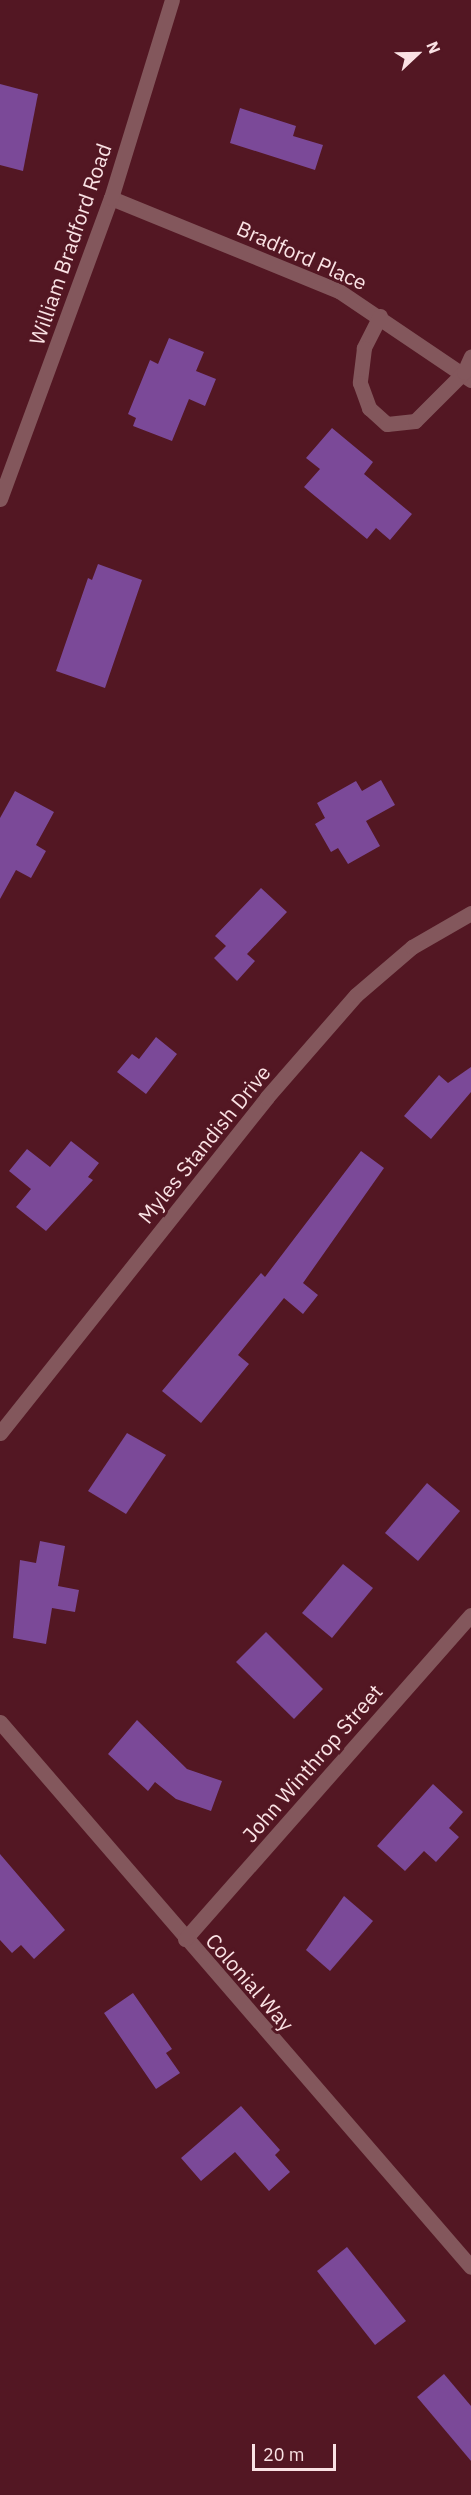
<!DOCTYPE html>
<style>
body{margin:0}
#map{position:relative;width:471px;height:2495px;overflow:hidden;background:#531723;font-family:"IBM Plex Sans",sans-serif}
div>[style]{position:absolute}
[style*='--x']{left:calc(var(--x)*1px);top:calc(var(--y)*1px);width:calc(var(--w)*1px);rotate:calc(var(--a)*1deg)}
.building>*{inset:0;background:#7b4998}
.street>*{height:15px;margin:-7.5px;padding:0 7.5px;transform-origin:7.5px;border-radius:7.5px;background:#83575c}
span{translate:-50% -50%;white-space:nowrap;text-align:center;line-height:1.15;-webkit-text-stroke:6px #531723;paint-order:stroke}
.street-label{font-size:21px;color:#fae2e4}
.north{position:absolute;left:387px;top:24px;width:60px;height:60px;-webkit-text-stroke:4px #531723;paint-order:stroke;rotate:68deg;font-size:16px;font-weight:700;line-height:24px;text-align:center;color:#fae2e4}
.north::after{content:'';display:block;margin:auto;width:21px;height:27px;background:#fae2e4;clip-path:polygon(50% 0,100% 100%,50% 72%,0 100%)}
.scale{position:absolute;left:252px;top:2444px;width:84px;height:27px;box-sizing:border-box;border:3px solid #fae2e4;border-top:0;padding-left:8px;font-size:18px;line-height:21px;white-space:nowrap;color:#fae2e4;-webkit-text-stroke:4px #531723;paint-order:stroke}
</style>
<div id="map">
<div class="building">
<i style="clip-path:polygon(0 84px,38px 94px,23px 171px,0 165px)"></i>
<i style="clip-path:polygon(240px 108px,296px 126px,293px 136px,323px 145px,315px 170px,230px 143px)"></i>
<i style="clip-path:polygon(169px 338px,204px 352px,196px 371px,216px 379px,205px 406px,189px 399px,172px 441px,133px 426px,136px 418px,128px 414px,150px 360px,158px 364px)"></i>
<i style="clip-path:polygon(332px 428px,373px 462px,364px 474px,412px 514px,390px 540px,376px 528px,367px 539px,304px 487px,320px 469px,306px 458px)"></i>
<i style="clip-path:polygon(98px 564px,142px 580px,105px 688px,56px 671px,88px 578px,92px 580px)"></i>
<i style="clip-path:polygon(381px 780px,395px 805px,366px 821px,380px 846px,348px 864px,338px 848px,331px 852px,315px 824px,325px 818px,317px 803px,356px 781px,362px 791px)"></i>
<i style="clip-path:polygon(15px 791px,54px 812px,36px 845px,46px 851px,31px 878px,16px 870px,0 899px,0 818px)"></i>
<i style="clip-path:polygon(261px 888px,287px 912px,247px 954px,255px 961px,237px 981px,214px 958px,226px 946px,215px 936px)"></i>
<i style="clip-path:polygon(156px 1037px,177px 1054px,146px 1094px,117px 1072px,132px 1054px,139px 1059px)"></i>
<i style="clip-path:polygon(471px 1067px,471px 1092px,431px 1139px,404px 1116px,439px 1075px,448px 1083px)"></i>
<i style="clip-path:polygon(71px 1141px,99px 1163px,88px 1177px,93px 1180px,46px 1231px,16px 1207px,31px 1189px,9px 1171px,27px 1149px,50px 1167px)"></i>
<i style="clip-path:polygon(361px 1151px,384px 1168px,303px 1283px,318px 1295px,303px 1314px,284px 1298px,238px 1355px,249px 1364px,201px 1423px,162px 1391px,261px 1273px,265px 1277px)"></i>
<i style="clip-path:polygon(127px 1433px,166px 1455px,126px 1514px,88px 1491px)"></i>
<i style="clip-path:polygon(427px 1483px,460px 1511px,418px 1561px,385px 1533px)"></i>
<i style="clip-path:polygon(40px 1541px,65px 1546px,58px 1586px,79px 1590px,75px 1612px,52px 1608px,46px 1644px,13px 1638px,20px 1560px,36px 1563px)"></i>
<i style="clip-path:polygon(343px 1564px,373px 1588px,332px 1638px,302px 1613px)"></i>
<i style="clip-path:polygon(266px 1632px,323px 1689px,294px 1719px,236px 1662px)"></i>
<i style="clip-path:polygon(137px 1720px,187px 1769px,222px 1781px,211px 1811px,176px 1799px,155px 1782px,148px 1791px,108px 1754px)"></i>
<i style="clip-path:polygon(433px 1784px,463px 1812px,449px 1828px,459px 1837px,436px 1862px,424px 1851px,405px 1871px,377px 1846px)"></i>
<i style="clip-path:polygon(0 1854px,65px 1930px,34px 1959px,21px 1945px,12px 1953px,0 1940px)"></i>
<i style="clip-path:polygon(344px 1896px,373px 1921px,330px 1971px,306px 1950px)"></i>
<i style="clip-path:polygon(133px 1993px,172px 2049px,166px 2053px,180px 2073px,156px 2089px,104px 2013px)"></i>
<i style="clip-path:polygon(241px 2106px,280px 2150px,275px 2155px,290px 2172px,269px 2191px,235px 2152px,201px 2181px,181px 2158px)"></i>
<i style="clip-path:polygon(347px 2247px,406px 2321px,375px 2345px,317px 2271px)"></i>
<i style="clip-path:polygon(444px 2374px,471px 2406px,471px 2461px,417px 2397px)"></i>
</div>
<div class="street">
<i style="--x:111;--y:198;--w:246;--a:22.2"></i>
<i style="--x:339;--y:291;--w:159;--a:34"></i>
<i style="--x:380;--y:316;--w:36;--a:117"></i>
<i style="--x:364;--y:348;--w:35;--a:97"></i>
<i style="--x:360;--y:383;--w:27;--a:70"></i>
<i style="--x:369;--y:408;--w:24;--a:42"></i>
<i style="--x:387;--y:424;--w:28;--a:-6"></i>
<i style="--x:415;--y:421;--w:69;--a:-45"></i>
<i style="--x:464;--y:372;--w:17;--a:-66"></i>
<i style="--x:0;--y:499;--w:321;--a:-69.8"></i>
<i style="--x:111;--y:198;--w:207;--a:-72.9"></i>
<i style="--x:0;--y:1433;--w:429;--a:-51.5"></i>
<i style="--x:267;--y:1097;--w:135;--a:-48.9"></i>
<i style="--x:356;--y:995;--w:74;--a:-40.6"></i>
<i style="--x:412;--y:947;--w:68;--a:-30"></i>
<i style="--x:0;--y:1722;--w:720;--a:49.17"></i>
<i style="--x:185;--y:1939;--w:432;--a:-48.6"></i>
</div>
<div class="street-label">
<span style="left:70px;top:244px;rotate:-71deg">William Bradford Road</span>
<span style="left:302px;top:255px;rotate:24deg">Bradford Place</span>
<span style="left:204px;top:1144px;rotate:-51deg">Myles Standish Drive</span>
<span style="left:312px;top:1763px;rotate:-49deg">John Winthrop Street</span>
<span style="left:250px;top:1982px;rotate:49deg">Colonial Way</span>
</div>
<div class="north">N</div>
<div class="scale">20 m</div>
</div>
